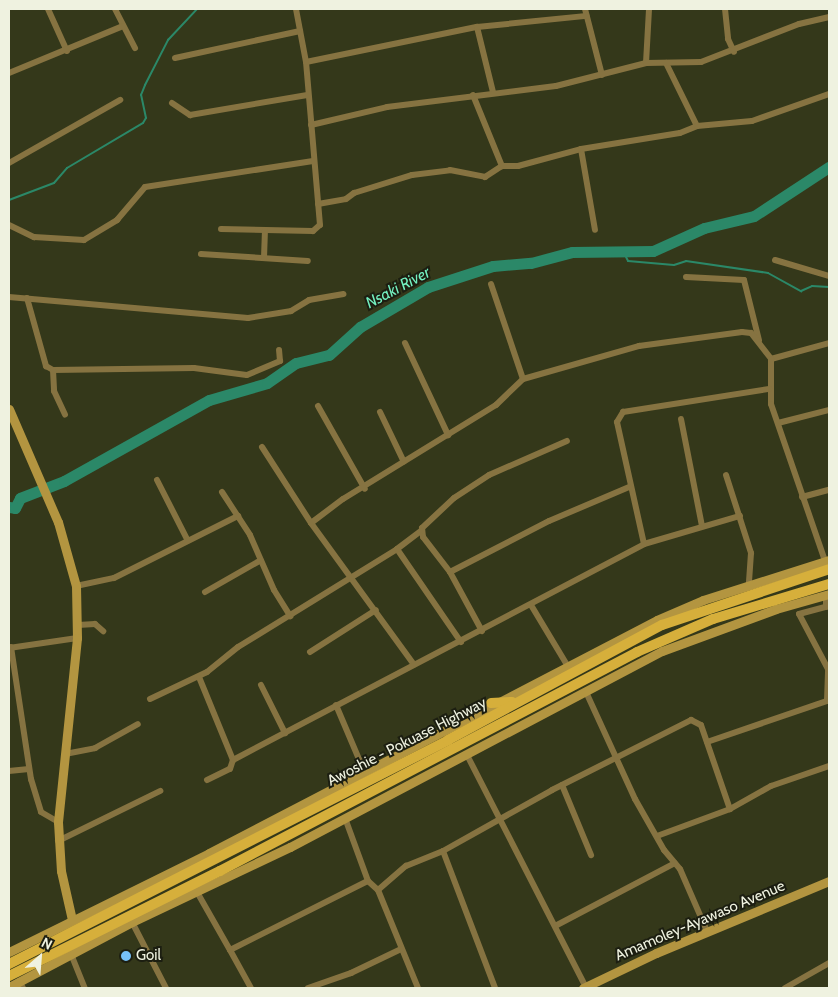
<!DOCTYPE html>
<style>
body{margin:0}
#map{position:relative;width:838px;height:997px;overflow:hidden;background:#34381a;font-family:Cabin,sans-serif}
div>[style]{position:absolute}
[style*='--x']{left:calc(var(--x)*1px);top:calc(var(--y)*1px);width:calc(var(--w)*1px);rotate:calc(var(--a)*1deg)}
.stream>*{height:2px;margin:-1px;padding:0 1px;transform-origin:1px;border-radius:1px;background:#2b8868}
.river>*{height:11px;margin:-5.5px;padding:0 5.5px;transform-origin:5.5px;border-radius:5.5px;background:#2b8868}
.street>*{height:6px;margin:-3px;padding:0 3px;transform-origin:3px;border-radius:3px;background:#867341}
.secondary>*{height:9px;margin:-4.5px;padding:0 4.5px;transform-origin:4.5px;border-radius:4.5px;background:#b39540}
.primary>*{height:10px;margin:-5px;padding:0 5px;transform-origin:5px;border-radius:5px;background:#d6af3b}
.dots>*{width:14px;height:14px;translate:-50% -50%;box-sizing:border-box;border:2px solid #1c1e11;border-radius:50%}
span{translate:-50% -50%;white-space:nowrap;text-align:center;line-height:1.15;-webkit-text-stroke:4px #1c1e11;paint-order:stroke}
.street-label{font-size:15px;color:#eff2e0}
.poi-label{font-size:15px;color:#eff2e0}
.left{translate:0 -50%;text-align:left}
.water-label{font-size:16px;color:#74f0c0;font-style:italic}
.frame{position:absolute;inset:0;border:10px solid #eff2e0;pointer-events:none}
.north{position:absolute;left:15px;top:932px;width:50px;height:50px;-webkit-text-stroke:4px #1c1e11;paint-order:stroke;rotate:27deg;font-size:14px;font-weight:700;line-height:20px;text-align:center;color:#eff2e0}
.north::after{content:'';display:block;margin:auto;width:18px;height:22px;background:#eff2e0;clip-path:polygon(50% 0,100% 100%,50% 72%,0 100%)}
</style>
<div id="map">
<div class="stream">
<i style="--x:9;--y:200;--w:48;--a:-20.7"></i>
<i style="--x:54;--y:183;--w:20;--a:-49"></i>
<i style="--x:67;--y:168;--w:88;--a:-30.6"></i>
<i style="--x:143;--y:123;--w:6;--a:-59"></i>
<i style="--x:146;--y:118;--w:24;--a:-102"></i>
<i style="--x:141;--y:95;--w:11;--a:-68"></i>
<i style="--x:145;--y:85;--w:51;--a:-62.9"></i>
<i style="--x:168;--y:40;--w:42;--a:-46.9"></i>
<i style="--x:624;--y:253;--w:9;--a:63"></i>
<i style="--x:628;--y:261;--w:46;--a:5"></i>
<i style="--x:674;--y:265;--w:13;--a:-18"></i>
<i style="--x:686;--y:261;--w:83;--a:8.3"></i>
<i style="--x:768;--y:273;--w:38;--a:29"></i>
<i style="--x:801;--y:291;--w:12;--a:-24"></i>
<i style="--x:812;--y:286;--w:17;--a:3"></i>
</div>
<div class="river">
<i style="--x:9;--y:507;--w:6;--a:9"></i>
<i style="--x:15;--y:508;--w:11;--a:-63"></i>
<i style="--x:20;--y:498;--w:47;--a:-21.1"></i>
<i style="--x:64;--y:481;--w:166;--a:-29.2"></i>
<i style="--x:209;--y:400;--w:60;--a:-16.3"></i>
<i style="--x:267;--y:383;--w:35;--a:-35"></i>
<i style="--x:296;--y:363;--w:34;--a:-14"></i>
<i style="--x:329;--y:355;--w:42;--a:-42.1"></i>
<i style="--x:360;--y:327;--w:79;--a:-30.5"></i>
<i style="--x:428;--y:287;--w:68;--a:-17.9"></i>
<i style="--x:493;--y:266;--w:38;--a:-5"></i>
<i style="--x:531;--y:263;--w:42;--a:-15"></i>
<i style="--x:572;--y:252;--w:81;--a:-0.7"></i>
<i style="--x:653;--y:251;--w:56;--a:-24.3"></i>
<i style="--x:704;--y:228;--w:51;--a:-13.5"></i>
<i style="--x:754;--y:216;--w:90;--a:-33.2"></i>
</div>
<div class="street">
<i style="--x:48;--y:9;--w:46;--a:65.7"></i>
<i style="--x:115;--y:9;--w:44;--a:62.9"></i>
<i style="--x:585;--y:9;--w:68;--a:75.6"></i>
<i style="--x:725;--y:9;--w:30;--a:84"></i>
<i style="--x:728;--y:39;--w:14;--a:65"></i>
<i style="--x:477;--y:27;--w:67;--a:76.2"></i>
<i style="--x:175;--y:58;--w:128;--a:-12.2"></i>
<i style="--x:306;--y:62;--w:175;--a:-11.6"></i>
<i style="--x:477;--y:27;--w:110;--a:-5.8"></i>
<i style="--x:646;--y:63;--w:54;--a:-86.8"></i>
<i style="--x:666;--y:63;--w:70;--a:63.8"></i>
<i style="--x:9;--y:73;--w:123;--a:-22.4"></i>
<i style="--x:473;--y:95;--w:77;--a:67.8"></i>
<i style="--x:172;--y:103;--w:22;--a:34"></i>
<i style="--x:190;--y:115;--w:119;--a:-9.7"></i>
<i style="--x:311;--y:125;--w:78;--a:-13.3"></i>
<i style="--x:387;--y:107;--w:170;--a:-7.1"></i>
<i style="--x:556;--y:86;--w:93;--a:-14.3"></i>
<i style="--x:646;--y:63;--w:55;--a:-1"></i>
<i style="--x:701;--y:62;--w:105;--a:-21.2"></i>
<i style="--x:799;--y:24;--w:31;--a:-13"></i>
<i style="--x:581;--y:149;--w:82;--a:80.2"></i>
<i style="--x:9;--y:163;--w:128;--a:-29.6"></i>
<i style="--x:318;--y:204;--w:28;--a:-10"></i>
<i style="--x:346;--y:199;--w:10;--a:-37"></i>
<i style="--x:354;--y:193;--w:61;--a:-17.2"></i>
<i style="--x:412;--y:175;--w:38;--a:-7"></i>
<i style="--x:450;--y:170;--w:36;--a:11"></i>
<i style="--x:485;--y:177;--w:20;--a:-33"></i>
<i style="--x:502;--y:166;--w:16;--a:0"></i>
<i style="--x:518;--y:166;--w:65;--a:-15.1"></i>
<i style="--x:581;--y:149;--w:100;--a:-9.2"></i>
<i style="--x:680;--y:133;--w:18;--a:-22"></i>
<i style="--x:697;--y:126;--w:55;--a:-5.2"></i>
<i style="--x:752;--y:121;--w:82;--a:-19.3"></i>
<i style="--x:9;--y:225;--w:28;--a:26"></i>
<i style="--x:34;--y:237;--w:50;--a:3.4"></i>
<i style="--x:84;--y:240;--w:39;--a:-31"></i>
<i style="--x:117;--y:220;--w:43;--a:-49.7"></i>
<i style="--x:145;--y:187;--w:170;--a:-8.8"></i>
<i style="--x:221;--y:229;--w:92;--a:1.2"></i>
<i style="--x:313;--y:231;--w:9;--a:-41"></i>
<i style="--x:320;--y:225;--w:164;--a:-94.9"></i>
<i style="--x:306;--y:62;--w:54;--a:-100.7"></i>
<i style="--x:201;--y:254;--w:107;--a:3.7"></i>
<i style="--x:264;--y:258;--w:28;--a:-88"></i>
<i style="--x:775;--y:260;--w:56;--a:16.5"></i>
<i style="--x:686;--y:277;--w:58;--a:3"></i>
<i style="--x:744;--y:280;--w:62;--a:76"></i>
<i style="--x:491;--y:284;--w:100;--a:71.4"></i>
<i style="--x:9;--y:297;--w:240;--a:5"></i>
<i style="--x:248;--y:318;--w:44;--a:-9.2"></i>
<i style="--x:291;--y:311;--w:21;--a:-31"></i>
<i style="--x:309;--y:300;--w:35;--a:-10"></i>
<i style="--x:27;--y:298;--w:71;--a:74.4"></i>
<i style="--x:46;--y:366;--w:8;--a:30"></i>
<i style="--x:53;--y:370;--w:141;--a:-0.8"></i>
<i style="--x:194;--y:368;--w:53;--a:7.5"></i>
<i style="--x:247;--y:375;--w:36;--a:-23"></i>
<i style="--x:280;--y:361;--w:11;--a:-95"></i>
<i style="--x:405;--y:343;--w:102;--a:64.9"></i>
<i style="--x:771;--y:359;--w:60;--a:-15.4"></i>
<i style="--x:53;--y:370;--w:21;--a:87"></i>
<i style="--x:54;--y:391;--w:26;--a:65"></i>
<i style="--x:318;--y:406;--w:95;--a:60.5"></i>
<i style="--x:380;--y:412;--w:55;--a:64.4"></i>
<i style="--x:681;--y:419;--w:109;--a:78.9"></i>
<i style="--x:778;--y:423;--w:53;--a:-14.3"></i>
<i style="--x:262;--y:447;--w:90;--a:57.2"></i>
<i style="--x:311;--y:523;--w:175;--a:54"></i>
<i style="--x:726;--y:475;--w:82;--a:72.2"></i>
<i style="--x:751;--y:553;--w:31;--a:94"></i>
<i style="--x:157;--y:480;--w:68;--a:63.1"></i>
<i style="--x:222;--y:492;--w:51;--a:56.9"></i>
<i style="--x:250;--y:535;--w:60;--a:66.4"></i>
<i style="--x:274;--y:590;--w:31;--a:58"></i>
<i style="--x:802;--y:497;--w:28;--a:-15"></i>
<i style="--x:311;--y:523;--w:40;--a:-37"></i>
<i style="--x:343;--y:499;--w:180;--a:-31.6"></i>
<i style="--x:496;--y:405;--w:37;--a:-44"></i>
<i style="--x:523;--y:379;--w:121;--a:-15.9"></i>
<i style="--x:639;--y:346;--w:104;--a:-7.7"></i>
<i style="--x:742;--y:332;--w:9;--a:6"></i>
<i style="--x:751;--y:333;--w:33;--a:52"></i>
<i style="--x:771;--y:359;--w:45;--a:90"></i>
<i style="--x:771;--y:404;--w:166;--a:71"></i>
<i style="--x:644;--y:544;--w:125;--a:-102.5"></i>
<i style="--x:617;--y:422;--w:12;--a:-59"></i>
<i style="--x:623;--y:412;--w:148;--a:-9"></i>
<i style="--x:397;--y:549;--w:113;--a:55.5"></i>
<i style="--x:450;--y:572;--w:111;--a:-27.3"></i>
<i style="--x:549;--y:521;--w:87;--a:-23"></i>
<i style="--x:76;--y:586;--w:39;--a:-12"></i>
<i style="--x:114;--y:578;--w:139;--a:-26.6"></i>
<i style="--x:205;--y:592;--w:64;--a:-29.7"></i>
<i style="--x:531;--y:605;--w:70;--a:59"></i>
<i style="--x:78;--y:625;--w:17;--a:-3"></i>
<i style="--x:95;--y:624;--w:11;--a:41"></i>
<i style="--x:482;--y:631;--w:67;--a:-118.5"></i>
<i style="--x:450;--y:572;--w:44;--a:-127.6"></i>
<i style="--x:423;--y:537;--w:9;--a:-96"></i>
<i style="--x:422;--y:528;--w:44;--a:-43.2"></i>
<i style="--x:454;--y:498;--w:42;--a:-33.3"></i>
<i style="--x:489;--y:475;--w:85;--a:-23.6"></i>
<i style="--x:11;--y:647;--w:134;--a:81.4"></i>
<i style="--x:31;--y:779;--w:34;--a:73"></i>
<i style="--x:41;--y:812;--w:20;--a:30"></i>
<i style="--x:9;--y:648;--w:69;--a:-8.4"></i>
<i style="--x:310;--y:652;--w:78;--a:-32.5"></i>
<i style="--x:199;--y:677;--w:90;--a:67.7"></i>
<i style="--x:261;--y:685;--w:54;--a:63.4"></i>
<i style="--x:586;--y:692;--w:118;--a:65.4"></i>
<i style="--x:635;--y:799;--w:59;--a:60.4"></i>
<i style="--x:664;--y:850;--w:25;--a:50"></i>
<i style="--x:680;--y:869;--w:68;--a:66.5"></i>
<i style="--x:150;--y:699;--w:63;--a:-25.3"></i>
<i style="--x:207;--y:672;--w:40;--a:-39"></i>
<i style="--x:238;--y:647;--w:187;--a:-31.6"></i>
<i style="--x:397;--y:549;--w:30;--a:-37"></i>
<i style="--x:336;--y:705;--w:72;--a:67"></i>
<i style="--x:707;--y:742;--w:127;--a:-18.9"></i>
<i style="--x:827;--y:701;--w:32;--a:-88"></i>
<i style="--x:828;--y:669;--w:62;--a:-117.8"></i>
<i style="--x:799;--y:614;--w:28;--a:-15"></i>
<i style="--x:826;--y:607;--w:12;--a:-90"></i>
<i style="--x:65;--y:754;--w:31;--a:-11"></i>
<i style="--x:95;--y:748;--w:49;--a:-29.2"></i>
<i style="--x:467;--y:755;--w:262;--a:62.9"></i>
<i style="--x:9;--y:771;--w:20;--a:-6"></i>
<i style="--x:207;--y:780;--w:25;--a:-26"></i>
<i style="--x:230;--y:769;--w:9;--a:-72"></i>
<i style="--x:233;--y:760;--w:464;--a:-27.7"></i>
<i style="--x:644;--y:544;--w:100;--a:-16.3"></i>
<i style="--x:562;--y:785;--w:76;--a:67.5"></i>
<i style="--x:345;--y:818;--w:67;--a:69.9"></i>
<i style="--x:368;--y:881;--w:13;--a:42"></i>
<i style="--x:378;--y:890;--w:106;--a:67.8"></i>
<i style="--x:657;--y:836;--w:78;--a:-20.3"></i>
<i style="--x:730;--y:809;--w:47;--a:-29.3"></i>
<i style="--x:771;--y:786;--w:61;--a:-19"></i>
<i style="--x:58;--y:841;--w:114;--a:-26.1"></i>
<i style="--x:443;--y:851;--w:147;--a:69.2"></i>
<i style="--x:378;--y:890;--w:37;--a:-41"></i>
<i style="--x:406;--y:866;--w:40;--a:-22"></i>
<i style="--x:443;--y:851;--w:125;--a:-29.2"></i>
<i style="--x:552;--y:790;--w:156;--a:-26.7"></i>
<i style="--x:691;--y:720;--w:11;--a:27"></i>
<i style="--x:701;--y:725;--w:89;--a:71"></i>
<i style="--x:197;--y:892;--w:67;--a:60.4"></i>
<i style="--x:230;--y:950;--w:154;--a:-26.6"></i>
<i style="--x:132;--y:922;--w:74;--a:62.7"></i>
<i style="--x:557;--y:925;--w:133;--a:-27.7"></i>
<i style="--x:230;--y:950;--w:43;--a:61.1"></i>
<i style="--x:71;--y:954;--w:37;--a:68"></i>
<i style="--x:19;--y:981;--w:8;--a:60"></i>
<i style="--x:308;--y:988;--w:46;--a:-19.2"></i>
<i style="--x:351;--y:973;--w:55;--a:-25.6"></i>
<i style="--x:785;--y:988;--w:51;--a:-29.6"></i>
</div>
<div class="secondary">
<i style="--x:9;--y:409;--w:123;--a:66.6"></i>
<i style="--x:58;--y:522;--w:66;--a:74.3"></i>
<i style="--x:76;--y:586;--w:52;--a:88.9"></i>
<i style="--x:77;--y:638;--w:185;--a:95.9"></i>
<i style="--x:58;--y:822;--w:49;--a:86.5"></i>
<i style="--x:61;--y:871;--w:50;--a:77.3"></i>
<i style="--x:9;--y:952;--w:223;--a:-26.3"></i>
<i style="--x:209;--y:853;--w:505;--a:-27.48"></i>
<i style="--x:657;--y:620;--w:50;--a:-23.5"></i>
<i style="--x:703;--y:600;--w:132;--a:-17.6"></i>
<i style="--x:9;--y:987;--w:139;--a:-27.9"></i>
<i style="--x:132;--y:922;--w:175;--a:-25.4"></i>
<i style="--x:290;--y:847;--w:420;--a:-27.8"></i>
<i style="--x:662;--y:651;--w:121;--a:-20.2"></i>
<i style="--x:776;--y:609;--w:55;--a:-15.8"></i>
<i style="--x:583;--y:988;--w:81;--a:-25.6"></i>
<i style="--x:656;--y:953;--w:187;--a:-22.6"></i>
</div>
<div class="primary">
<i style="--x:491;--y:703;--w:21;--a:-3"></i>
<i style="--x:9;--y:964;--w:493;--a:-27"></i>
<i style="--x:448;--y:740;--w:243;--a:-28.3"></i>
<i style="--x:662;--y:625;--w:176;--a:-18.5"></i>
<i style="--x:9;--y:976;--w:236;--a:-26.5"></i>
<i style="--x:220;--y:871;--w:471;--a:-27.7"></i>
<i style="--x:637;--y:652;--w:83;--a:-23.5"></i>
<i style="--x:713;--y:619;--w:121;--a:-16.8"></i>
</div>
<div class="dots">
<i style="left:126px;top:956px;background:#76c0f7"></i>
</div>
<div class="street-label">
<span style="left:407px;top:742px;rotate:-27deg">Awoshie - Pokuase Highway</span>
<span style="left:700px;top:921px;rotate:-23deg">Amamoley-Ayawaso Avenue</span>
</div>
<div class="poi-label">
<span class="left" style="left:136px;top:956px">Goil</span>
</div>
<div class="water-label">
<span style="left:398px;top:288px;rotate:-28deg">Nsaki River</span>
</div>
<div class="frame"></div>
<div class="north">N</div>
</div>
